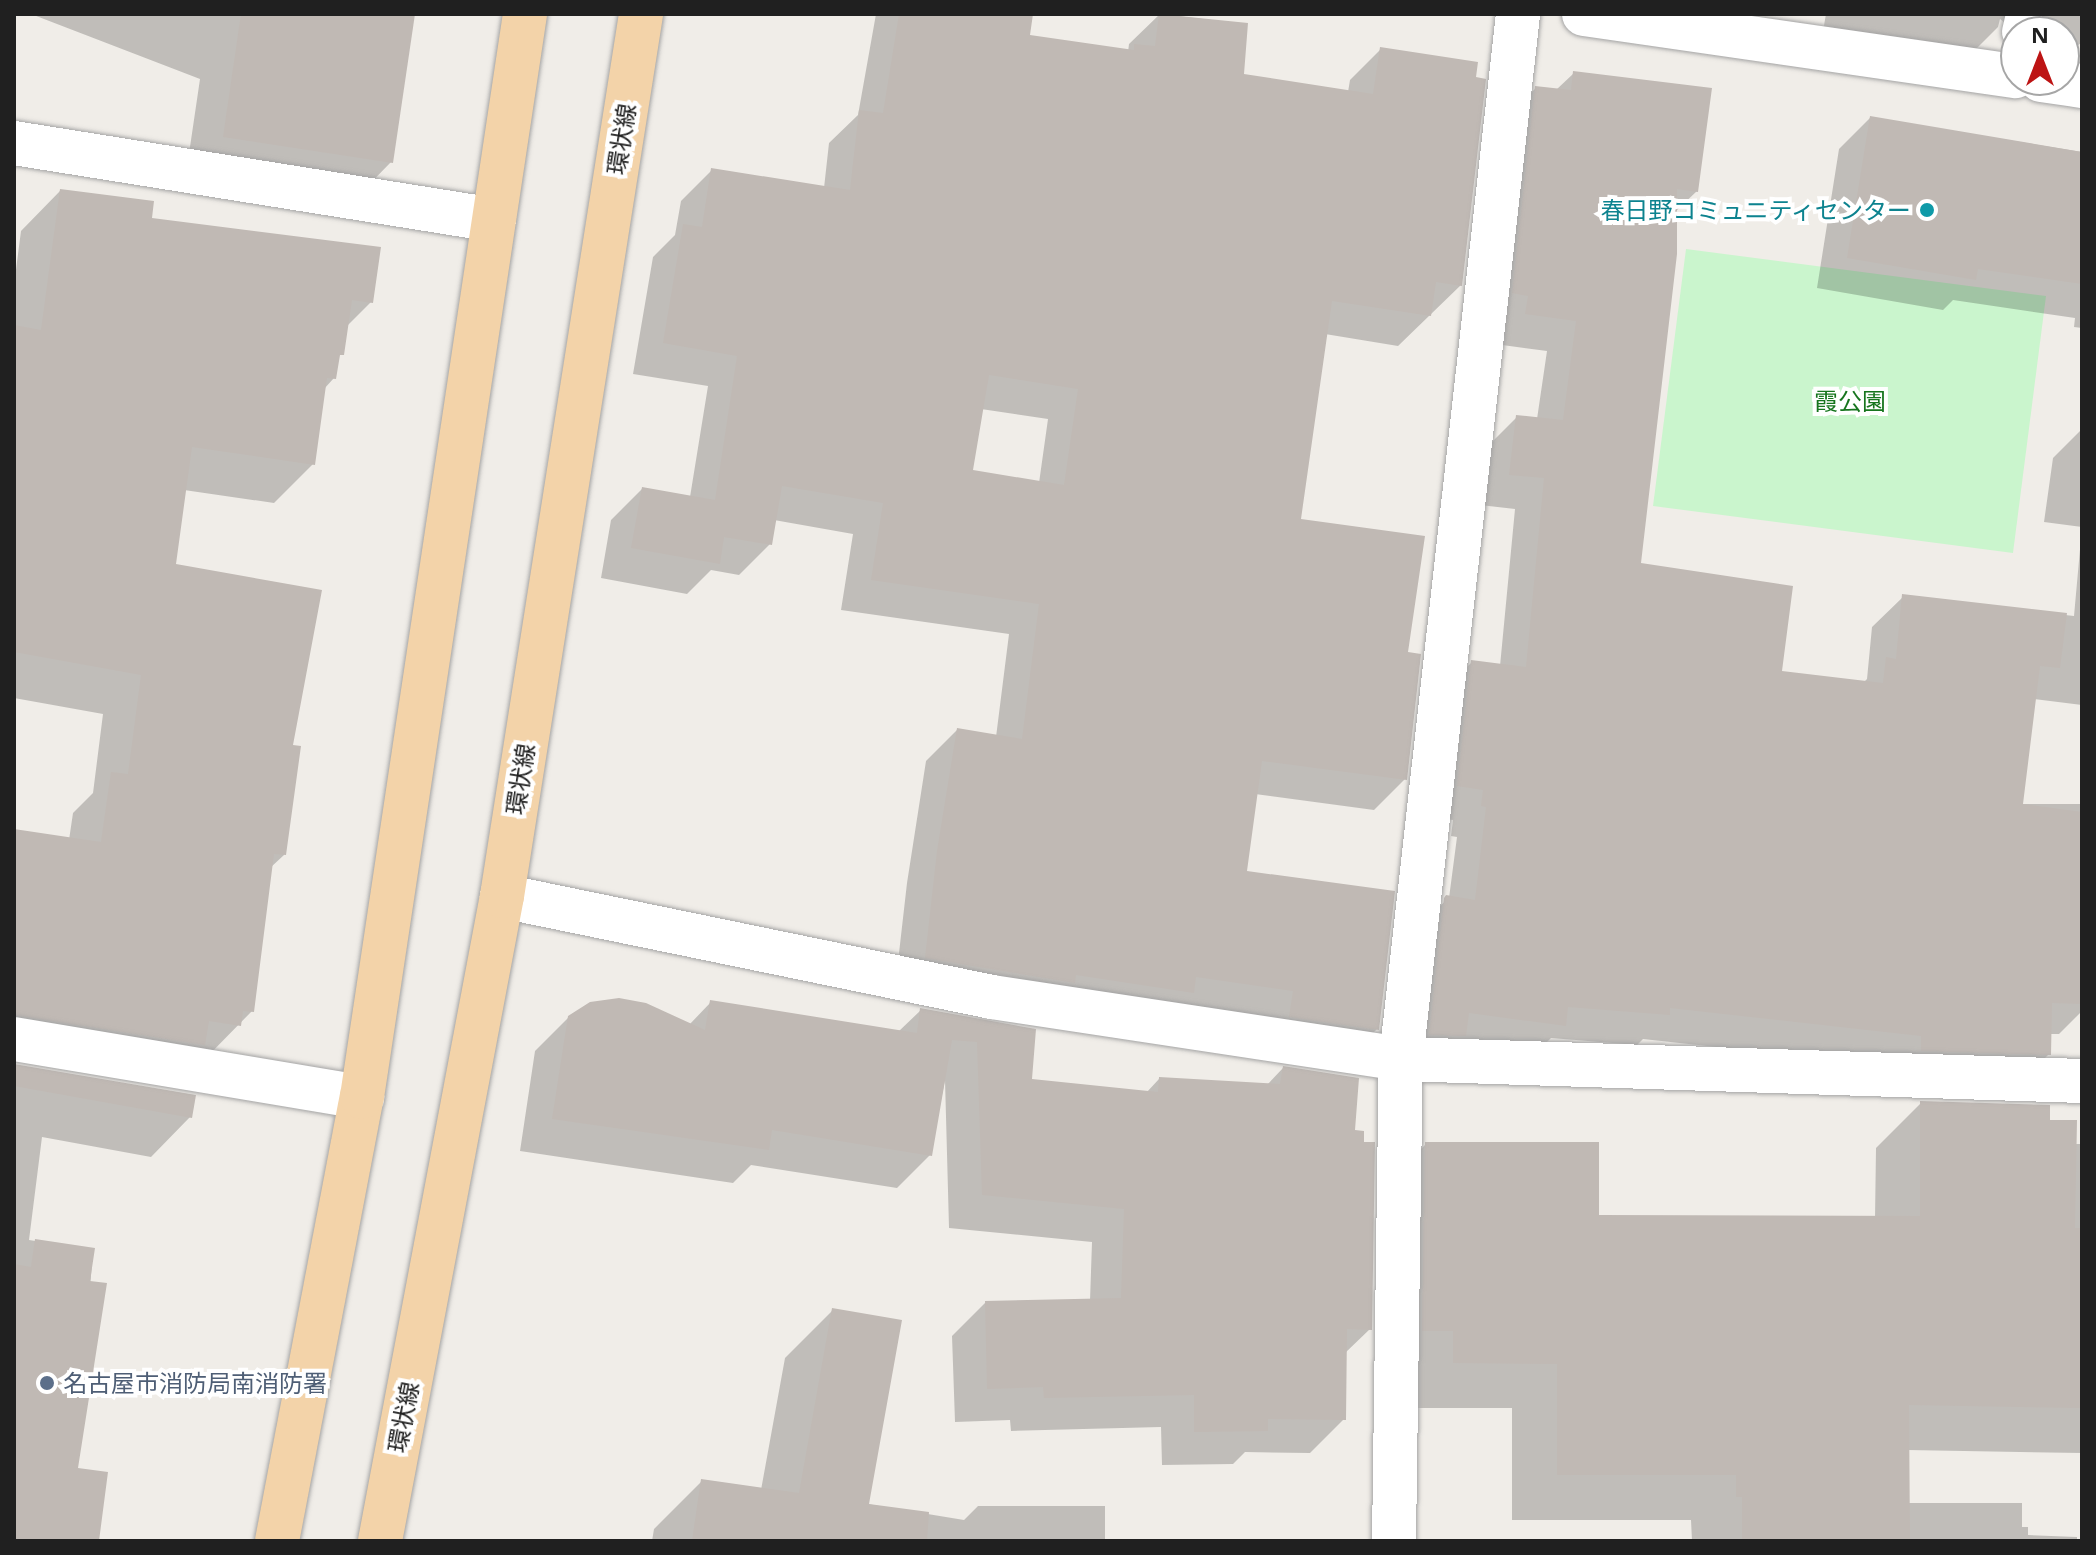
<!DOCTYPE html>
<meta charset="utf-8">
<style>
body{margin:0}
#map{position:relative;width:2096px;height:1555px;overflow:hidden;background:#f0ede8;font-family:"Noto Sans","Noto Sans JP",sans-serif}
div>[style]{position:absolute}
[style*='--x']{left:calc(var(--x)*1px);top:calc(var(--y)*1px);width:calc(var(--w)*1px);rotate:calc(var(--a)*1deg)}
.park>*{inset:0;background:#caf5cd}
.shadow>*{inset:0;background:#0003}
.building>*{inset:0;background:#c0b9b4}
.roads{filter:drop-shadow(0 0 2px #a4a4a4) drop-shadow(0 0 2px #a4a4a4)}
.service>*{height:36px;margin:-18px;padding:0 18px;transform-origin:18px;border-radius:18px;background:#fff}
.minor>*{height:44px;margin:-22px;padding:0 22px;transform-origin:22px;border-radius:22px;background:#fff}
.tertiary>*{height:44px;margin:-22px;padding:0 22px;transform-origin:22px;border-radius:22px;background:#fff}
.primary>*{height:44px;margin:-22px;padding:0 22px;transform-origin:22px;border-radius:22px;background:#f3d3a9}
.dots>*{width:22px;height:22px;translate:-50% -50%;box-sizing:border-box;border:4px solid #fff;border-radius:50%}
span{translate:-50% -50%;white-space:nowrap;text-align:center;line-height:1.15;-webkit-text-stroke:8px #fff;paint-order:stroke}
.street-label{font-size:24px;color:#202020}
.culture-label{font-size:24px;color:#0d838f}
.right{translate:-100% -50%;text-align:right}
.park-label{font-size:24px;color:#17751e}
.service-label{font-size:24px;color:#4e5e75}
.left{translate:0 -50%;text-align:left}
.frame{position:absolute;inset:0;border:16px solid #202020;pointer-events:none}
.north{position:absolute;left:2000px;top:16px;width:80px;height:80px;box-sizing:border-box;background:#fff;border:2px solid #a6a6a6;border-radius:50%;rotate:0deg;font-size:22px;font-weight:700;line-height:32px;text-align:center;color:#202020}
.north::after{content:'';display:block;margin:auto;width:28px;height:36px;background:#bd1414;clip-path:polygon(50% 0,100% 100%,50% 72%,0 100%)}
</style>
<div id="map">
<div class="park">
<i style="clip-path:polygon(1686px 249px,2046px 296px,2013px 553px,1653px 506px)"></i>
</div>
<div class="shadow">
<i style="clip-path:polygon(31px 14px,413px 14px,391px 162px,354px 200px,186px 174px,200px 79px)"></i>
<i style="clip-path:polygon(evenodd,876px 14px,1031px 14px,1027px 37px,1128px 52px,1129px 44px,1160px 14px,1246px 24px,1242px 75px,1348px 92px,1350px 80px,1381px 49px,1461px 285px,1398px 346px,1325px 334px,1299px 520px,1405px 654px,1405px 779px,1374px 810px,1255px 794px,1245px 873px,1377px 1029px,1346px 1060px,895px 988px,907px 883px,926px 761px,957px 730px,996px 737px,1009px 634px,841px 610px,853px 534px,774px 520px,770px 544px,739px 575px,711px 570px,687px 594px,601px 578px,611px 520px,642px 489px,690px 497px,708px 386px,633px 374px,653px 257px,675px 235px,681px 201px,712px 170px,824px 188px,829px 143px,858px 115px,876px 14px,981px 409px,1048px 419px,1039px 483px,970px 471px,981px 409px)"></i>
<i style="clip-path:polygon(1826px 14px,2082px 14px,2082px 42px,2064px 57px,2064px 32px,2017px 32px,2000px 19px,1998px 27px,1971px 54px,1823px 31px)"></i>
<i style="clip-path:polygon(1574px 73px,1697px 191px,1675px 212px,1639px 565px,1780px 673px,1863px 683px,1867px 679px,1872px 627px,1903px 597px,2074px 616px,2082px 527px,2044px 522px,2053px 458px,2082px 429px,2082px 705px,2034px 699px,2021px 804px,2082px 804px,2082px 1011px,2059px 1034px,2050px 1034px,2049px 1054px,2018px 1085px,1891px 1066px,1643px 1039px,1637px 1045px,1551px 1038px,1533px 1056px,1399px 1065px,1415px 928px,1449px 898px,1457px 837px,1451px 836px,1453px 820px,1427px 816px,1441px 693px,1472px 662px,1500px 666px,1515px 509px,1480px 505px,1486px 448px,1517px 417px,1537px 419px,1547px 351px,1495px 344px,1505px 118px,1536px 88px,1556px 90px)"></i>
<i style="clip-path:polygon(1870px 118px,2082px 152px,2082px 328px,2074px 327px,2075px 318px,1953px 300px,1943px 310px,1817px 288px,1839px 149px)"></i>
<i style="clip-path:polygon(60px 191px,371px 302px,346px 327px,334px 378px,324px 389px,313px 464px,274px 503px,184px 490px,174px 566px,291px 746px,284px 855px,270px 868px,252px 1011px,200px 1064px,14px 1059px,14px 831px,69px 840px,73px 813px,93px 793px,103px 714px,14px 698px,14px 285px,21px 231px)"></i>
<i style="clip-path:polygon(711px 1002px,898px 1032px,921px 1010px,1034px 1031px,1030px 1081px,1146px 1093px,1159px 1079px,1267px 1085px,1283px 1068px,1353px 1132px,1370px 1329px,1344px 1354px,1344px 1419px,1310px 1453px,1245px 1452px,1233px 1464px,1162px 1465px,1161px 1427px,1011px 1431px,1010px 1420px,955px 1422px,952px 1336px,985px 1303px,1090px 1301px,1092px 1242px,949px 1228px,945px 1080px,930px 1155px,897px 1188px,751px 1165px,733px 1183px,520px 1151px,535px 1051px,569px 1017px,689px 1025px)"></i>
<i style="clip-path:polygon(14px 1066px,190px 1117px,151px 1157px,42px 1137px,29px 1240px,93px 1250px,76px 1470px,97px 1541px,14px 1541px)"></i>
<i style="clip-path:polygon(1921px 1103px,2048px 1122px,2074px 1144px,2082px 1144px,2082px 1453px,1907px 1450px,1908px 1503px,2022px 1503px,2022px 1527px,2028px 1527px,2028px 1535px,2077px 1537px,2077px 1541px,1692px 1541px,1691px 1520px,1512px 1520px,1512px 1408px,1408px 1408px,1380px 1190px,1426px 1144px,1597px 1217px,1875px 1218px,1876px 1148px)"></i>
<i style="clip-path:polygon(833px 1310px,867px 1504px,964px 1520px,978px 1506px,1105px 1506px,1105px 1541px,652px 1541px,654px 1529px,702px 1481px,761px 1490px,785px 1358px)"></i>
</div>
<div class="building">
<i style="clip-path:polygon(241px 14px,415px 14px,393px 163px,223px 137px)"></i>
<i style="clip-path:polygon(evenodd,899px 14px,1033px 14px,1030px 35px,1134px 50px,1134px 44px,1155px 46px,1159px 14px,1248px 23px,1244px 74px,1373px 94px,1380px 47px,1478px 62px,1476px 77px,1486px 79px,1462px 286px,1436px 282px,1431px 316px,1332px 301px,1301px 519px,1425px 536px,1408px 652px,1421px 654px,1407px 780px,1262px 761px,1247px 871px,1395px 891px,1379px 1030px,1289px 1017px,1293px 991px,1196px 977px,1194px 993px,1076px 975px,1075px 983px,925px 958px,937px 851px,957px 728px,1022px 739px,1039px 604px,871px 580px,883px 503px,782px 486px,772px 545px,724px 537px,720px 564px,631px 548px,642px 487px,715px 500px,737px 356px,663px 343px,683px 224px,702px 227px,711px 168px,850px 190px,859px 110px,883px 113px,899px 14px,989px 375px,1078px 389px,1064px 485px,973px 470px,989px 375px)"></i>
<i style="clip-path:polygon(1573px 71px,1712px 88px,1698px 192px,1677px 189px,1677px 254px,1641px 563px,1793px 586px,1782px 671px,1883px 683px,1886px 657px,1896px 659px,1902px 594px,2067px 613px,2060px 668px,2040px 666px,2023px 804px,2082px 812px,2082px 1004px,2052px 1003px,2051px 1055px,1921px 1051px,1921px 1036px,1670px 1008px,1670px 1015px,1568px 1007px,1566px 1026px,1469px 1013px,1466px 1036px,1429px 1035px,1444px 898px,1446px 895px,1475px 900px,1486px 807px,1481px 806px,1483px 790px,1457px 786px,1471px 660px,1526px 667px,1544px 478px,1509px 475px,1516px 415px,1563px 420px,1576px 321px,1525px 314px,1528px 296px,1512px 293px,1535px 86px,1571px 90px)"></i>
<i style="clip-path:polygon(1870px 116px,2082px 152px,2082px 284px,1978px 269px,1976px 280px,1847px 258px)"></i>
<i style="clip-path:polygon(60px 189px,154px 201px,152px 218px,381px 247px,373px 303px,352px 300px,344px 355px,340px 355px,336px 379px,327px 378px,315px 465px,192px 447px,176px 564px,322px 590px,293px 745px,301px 746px,286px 855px,274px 854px,254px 1012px,243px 1011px,241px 1026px,209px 1021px,205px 1045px,14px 1015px,14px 829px,101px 842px,111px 772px,128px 774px,141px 675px,14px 652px,14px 325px,41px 330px)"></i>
<i style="clip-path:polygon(619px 998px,646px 1003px,705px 1030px,710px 1000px,917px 1033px,920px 1008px,1036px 1029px,1032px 1079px,1158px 1092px,1159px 1077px,1280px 1084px,1283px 1066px,1359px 1078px,1355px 1130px,1364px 1131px,1364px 1142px,1375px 1142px,1372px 1330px,1347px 1329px,1346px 1420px,1268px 1419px,1268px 1431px,1194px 1432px,1194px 1395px,1044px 1398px,1043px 1387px,987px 1389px,985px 1301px,1121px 1298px,1124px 1209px,982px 1195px,977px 1042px,952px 1040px,932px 1156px,772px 1130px,769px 1150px,552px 1119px,568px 1016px,590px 1002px)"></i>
<i style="clip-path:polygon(14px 1064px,196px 1095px,192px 1118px,14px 1086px)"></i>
<i style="clip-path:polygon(1920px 1101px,2050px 1105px,2050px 1120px,2077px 1120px,2075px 1228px,2082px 1228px,2082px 1408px,1909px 1405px,1910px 1541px,1742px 1541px,1742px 1497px,1736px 1497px,1736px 1475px,1557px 1475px,1557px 1364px,1453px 1363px,1453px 1331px,1422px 1331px,1425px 1142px,1599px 1142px,1599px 1215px,1920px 1216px)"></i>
<i style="clip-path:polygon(35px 1239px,95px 1248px,90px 1281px,107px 1283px,78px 1468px,108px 1472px,99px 1541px,14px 1541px,14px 1264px,31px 1267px)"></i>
<i style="clip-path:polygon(832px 1308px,902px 1320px,869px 1504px,929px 1512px,927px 1541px,692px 1541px,701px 1479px,799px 1493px)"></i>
</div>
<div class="roads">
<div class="service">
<i style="--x:2020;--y:32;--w:18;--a:-77"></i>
</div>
<div class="minor">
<i style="--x:14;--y:143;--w:486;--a:9.1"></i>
<i style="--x:502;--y:896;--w:500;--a:11.65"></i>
<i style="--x:992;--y:997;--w:414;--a:8.6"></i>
<i style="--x:1401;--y:1059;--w:681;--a:1.85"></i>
<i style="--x:14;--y:1039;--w:353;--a:9.5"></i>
<i style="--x:1394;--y:1541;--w:482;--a:-89.2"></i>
<i style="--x:1401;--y:1059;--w:1052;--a:-83.61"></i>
</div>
<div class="tertiary">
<i style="--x:1584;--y:14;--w:436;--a:8.2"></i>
<i style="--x:2041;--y:80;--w:41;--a:8.3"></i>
</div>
<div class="primary">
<i style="--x:277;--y:1541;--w:452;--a:-79.2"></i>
<i style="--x:362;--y:1097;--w:1095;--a:-81.44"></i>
<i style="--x:380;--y:1541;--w:656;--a:-79.29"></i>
<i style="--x:502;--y:896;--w:893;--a:-81.04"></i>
</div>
</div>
<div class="dots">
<i style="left:1927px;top:210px;background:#0f9aa8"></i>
<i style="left:47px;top:1383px;background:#5c6f8a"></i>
</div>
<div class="street-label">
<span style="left:621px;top:139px;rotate:-81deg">環状線</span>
<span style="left:520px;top:779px;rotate:-81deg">環状線</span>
<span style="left:403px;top:1417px;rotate:-79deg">環状線</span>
</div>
<div class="culture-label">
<span class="right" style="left:1911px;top:210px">春日野コミュニティセンター</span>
</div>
<div class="park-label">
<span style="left:1850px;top:401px">霞公園</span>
</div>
<div class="service-label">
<span class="left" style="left:63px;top:1383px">名古屋市消防局南消防署</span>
</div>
<div class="frame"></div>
<div class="north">N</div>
</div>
